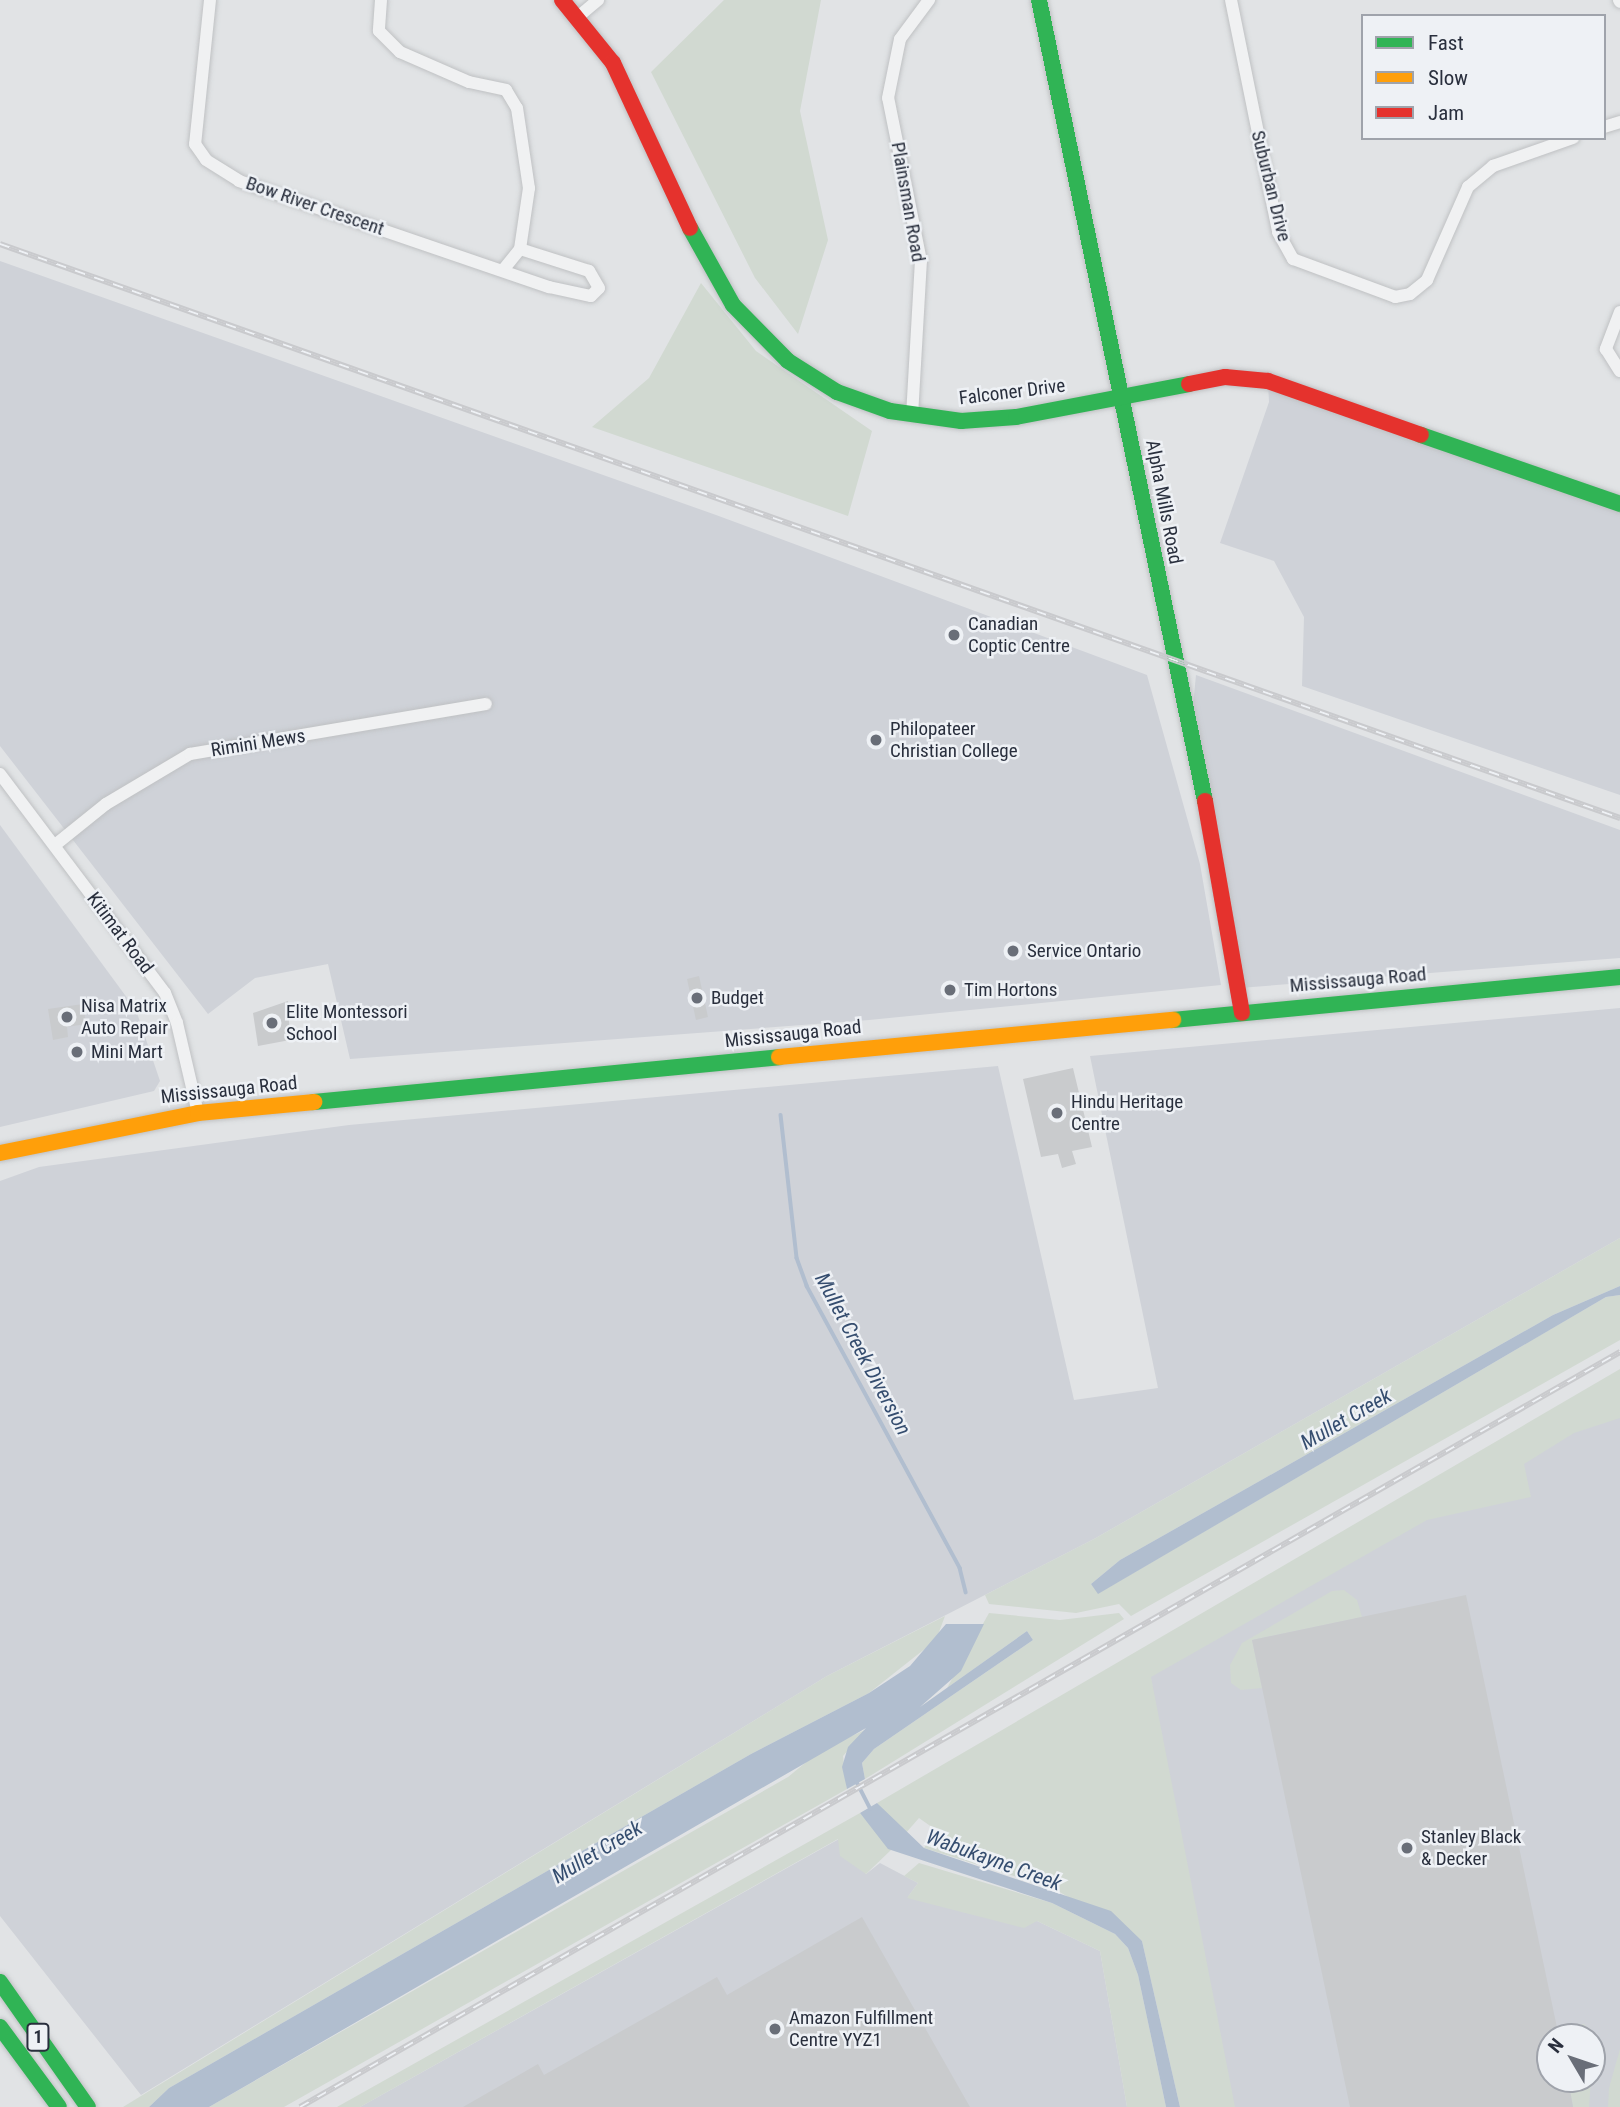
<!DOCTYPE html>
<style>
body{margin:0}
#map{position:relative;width:1620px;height:2107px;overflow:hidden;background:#e1e3e5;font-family:"Roboto Condensed",sans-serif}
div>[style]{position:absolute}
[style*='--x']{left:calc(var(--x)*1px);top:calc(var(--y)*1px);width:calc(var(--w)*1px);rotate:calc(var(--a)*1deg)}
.built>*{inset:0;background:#cfd2d8}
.green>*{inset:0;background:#d1d9d1}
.water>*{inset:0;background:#b1becf}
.stream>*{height:3.5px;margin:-1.75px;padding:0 1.75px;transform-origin:1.75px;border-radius:1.75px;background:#b1becf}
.building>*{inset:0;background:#c9cbcd}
.roads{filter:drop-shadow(0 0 2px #bfc1c3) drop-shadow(0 0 2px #bfc1c3)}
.street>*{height:12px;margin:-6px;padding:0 6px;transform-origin:6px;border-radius:6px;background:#f0f1f2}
.fast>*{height:16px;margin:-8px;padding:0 8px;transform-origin:8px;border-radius:8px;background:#30b455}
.slow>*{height:16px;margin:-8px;padding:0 8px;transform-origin:8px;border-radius:8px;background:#ff9f0a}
.jam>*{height:16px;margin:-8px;padding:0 8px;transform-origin:8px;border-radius:8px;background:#e5322d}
.rail>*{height:6px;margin-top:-3px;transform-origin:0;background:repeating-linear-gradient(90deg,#eef1f5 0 10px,#c9cacd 0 20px);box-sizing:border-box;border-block:2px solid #c9cacd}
.dots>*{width:19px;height:19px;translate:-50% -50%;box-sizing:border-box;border:4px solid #eef1f5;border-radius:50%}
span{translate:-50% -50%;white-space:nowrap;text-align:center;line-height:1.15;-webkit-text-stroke:5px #eef1f5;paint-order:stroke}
.shield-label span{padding:2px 5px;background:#eef1f5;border:2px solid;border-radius:5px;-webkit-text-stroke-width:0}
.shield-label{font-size:18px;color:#292f3d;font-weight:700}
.street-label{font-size:19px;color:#292f3d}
.poi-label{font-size:19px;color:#292f3d}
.left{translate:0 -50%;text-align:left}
.water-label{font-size:21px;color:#354d6f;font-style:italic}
.legend{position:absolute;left:1361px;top:14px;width:245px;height:126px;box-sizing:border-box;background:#eef1f5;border:2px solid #9fa3ab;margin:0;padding:9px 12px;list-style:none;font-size:21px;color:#292f3d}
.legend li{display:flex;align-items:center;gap:14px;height:35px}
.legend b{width:35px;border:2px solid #9fa3ab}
.north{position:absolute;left:1536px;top:2023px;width:70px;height:70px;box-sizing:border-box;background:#eef1f5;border:2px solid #9fa3ab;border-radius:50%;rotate:309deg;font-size:19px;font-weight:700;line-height:28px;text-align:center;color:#292f3d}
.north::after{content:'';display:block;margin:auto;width:24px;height:32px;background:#696e78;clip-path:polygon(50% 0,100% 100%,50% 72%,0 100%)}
</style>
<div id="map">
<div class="built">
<i style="clip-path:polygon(0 261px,716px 515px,1147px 675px,1200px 864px,1221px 985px,869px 1020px,350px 1059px,328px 964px,255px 978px,208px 1014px,0 746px)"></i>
<i style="clip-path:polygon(1268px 381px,1620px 504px,1620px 795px,1302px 686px,1304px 617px,1274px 561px,1220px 543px,1269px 402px)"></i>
<i style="clip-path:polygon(1196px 675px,1620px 830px,1620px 958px,1239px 988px,1189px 748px)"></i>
<i style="clip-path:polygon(0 825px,136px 1010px,160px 1081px,154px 1091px,0 1127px)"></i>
<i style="clip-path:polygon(1620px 1008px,1620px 1238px,1094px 1539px,827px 1676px,141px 2095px,0 1916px,0 1181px,39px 1167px,349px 1125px,998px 1066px,1074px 1400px,1158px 1388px,1090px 1056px)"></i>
<i style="clip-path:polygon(evenodd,1620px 1388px,1620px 2107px,1217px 2107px,1127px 1671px,1620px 1388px,1550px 2037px,1592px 2037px,1592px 2079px,1550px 2079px,1550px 2037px)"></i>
<i style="clip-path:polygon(839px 1839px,866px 1874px,880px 1863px,918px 1883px,908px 1897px,1037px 1921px,1100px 1951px,1127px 2107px,360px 2107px)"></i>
</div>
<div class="green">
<i style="clip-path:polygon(724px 0,821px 0,800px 111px,828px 240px,798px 334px,755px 278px,651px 72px)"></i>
<i style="clip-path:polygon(701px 283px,756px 351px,872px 431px,848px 516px,592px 427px,649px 378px)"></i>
<i style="clip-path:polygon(1620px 1238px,1620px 1286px,1553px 1315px,1120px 1560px,1091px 1584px,1099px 1593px,1606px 1297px,1620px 1295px,1620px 1340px,1131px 1616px,1119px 1604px,1076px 1613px,989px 1604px,985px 1595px,1094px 1539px)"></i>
<i style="clip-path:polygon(1620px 1369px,1620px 1418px,1574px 1433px,1524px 1464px,1531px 1497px,1427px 1520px,1151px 1677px,1235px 2107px,1180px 2107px,1142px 1941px,1053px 1888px,924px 1848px,936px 1830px,919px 1818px,905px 1834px,877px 1803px)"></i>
<i style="clip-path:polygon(1344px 1590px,1357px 1600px,1362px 1617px,1252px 1640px,1262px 1688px,1241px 1690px,1231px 1683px,1230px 1665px,1242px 1643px,1332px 1591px)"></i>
<i style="clip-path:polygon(989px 1613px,1060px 1620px,1119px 1613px,1124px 1619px,865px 1779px,862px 1763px,874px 1749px,1033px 1640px,1027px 1631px,947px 1688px)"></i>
<i style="clip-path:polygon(945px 1616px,936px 1640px,869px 1693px,751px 1754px,169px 2088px,149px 2107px,123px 2107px,827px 1676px)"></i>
<i style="clip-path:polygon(867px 1729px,843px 1756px,847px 1789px,284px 2107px,209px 2107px,788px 1777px,821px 1750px)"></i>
<i style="clip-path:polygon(860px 1813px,891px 1850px,866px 1874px,840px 1856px,838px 1839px,360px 2107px,337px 2107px)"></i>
<i style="clip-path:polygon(919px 1863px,1052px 1903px,1115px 1934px,1128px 1948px,1138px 1975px,1166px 2107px,1127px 2107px,1100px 1951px,1037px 1921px,1024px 1928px,907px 1898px,918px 1883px,904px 1876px)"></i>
<i style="clip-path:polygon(1584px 2024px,1600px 2042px,1592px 2074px,1592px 2037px,1559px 2037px,1557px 2029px)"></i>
<i style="clip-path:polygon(1620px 2049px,1620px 2107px,1608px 2107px,1609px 2088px)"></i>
<i style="clip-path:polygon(1568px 2079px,1591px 2079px,1589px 2107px,1573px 2107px)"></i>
</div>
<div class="water">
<i style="clip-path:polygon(1620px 1286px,1620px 1295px,1606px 1297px,1098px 1594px,1091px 1584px,1120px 1560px,1553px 1315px)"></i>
<i style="clip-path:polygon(946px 1624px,984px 1624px,961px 1671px,920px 1707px,1027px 1631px,1033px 1640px,874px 1749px,862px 1763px,865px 1779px,847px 1789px,842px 1767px,848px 1747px,866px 1728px,209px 2107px,149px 2107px,169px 2088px,751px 1754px,869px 1693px,910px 1666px)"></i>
<i style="clip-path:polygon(877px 1803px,924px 1848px,1111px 1911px,1142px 1941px,1180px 2107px,1166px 2107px,1138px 1975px,1128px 1948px,1115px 1934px,1052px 1903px,888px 1849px,860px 1813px)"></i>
</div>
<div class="stream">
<i style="--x:781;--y:1115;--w:144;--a:83.6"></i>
<i style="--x:797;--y:1258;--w:30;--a:70"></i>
<i style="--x:807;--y:1286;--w:321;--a:61.5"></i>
<i style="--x:960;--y:1568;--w:25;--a:76"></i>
<i style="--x:857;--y:1782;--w:30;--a:63"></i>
</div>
<div class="building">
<i style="clip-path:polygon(699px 976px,708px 1017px,696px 1020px,687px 979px)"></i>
<i style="clip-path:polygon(288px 1001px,290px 1040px,258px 1046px,253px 1013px)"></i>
<i style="clip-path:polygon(83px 1004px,86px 1024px,67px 1027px,68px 1037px,53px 1040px,48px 1009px)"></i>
<i style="clip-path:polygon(1073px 1068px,1092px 1147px,1072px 1151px,1076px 1164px,1062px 1168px,1058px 1154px,1041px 1157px,1023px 1079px)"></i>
<i style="clip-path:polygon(1466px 1595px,1559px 2037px,1550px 2037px,1550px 2079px,1568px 2079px,1573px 2107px,1350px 2107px,1252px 1640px)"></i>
<i style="clip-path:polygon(862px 1917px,970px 2107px,463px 2107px,538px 2064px,544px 2075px,717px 1977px,727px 1995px)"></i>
</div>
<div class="roads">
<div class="street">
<i style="--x:210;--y:0;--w:145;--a:95.9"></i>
<i style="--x:195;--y:144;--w:19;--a:55"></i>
<i style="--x:206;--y:160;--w:39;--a:32"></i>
<i style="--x:239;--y:181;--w:328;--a:18.9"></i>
<i style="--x:549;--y:287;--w:43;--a:12.1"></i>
<i style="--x:591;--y:296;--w:11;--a:-45"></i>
<i style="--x:599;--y:288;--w:20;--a:-120"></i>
<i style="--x:589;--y:271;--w:72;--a:-162.3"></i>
<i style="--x:520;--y:249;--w:26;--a:129"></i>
<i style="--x:381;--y:0;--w:31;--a:94"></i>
<i style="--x:379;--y:31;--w:30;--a:45"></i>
<i style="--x:400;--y:52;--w:75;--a:23.5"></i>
<i style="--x:469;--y:82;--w:38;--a:12"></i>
<i style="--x:506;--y:90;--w:21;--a:59"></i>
<i style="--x:517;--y:108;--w:81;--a:81.5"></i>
<i style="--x:529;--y:188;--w:62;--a:98.4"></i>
<i style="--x:1231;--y:0;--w:237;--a:78.5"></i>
<i style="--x:1278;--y:232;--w:31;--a:61"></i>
<i style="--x:1293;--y:259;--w:109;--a:20.4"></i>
<i style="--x:1395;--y:297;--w:15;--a:-11"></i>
<i style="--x:1410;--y:294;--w:22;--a:-39"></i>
<i style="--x:1427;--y:280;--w:102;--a:-66.2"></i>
<i style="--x:1468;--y:187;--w:33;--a:-40"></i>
<i style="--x:1493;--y:166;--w:85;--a:-19.3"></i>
<i style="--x:1619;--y:0;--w:2;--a:63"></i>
<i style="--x:579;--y:16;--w:25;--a:-40"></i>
<i style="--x:1604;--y:127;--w:17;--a:-17"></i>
<i style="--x:1620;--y:312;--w:40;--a:111"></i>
<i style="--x:1606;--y:349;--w:26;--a:58"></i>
<i style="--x:912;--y:416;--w:155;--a:-86.7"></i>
<i style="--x:921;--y:261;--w:166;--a:-101.4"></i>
<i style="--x:888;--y:98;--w:60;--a:-78.5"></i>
<i style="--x:900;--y:39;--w:49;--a:-53.4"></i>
<i style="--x:0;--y:774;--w:274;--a:53"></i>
<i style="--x:165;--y:993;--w:32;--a:68"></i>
<i style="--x:177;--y:1023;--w:92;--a:76.9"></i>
<i style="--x:55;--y:845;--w:65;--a:-38.8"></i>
<i style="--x:106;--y:804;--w:98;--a:-30.8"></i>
<i style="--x:190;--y:754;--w:300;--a:-9.6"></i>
</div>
<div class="fast">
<i style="--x:1039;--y:0;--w:818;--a:78.29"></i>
<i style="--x:690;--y:228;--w:88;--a:60.8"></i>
<i style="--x:733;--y:305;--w:78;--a:45.5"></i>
<i style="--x:788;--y:361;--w:58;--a:32.3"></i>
<i style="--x:837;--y:392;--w:56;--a:19.7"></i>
<i style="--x:890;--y:411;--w:72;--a:8"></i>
<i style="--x:961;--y:421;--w:55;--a:-4.2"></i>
<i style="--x:1016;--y:417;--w:176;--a:-10.8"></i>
<i style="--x:1421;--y:435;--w:211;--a:19.1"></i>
<i style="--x:1173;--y:1020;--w:449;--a:-5.5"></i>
<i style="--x:314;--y:1102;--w:467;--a:-5.5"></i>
<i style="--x:0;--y:1982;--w:153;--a:54.9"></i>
<i style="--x:0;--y:2027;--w:99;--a:53.6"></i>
</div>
<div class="slow">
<i style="--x:779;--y:1057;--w:396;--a:-5.4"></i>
<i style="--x:0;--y:1153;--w:202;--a:-11.4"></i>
<i style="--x:198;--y:1113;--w:117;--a:-5.4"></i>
</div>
<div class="jam">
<i style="--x:562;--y:0;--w:81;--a:51"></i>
<i style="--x:613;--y:63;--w:182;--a:65"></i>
<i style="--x:1189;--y:384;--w:37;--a:-11"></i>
<i style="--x:1225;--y:377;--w:43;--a:5.3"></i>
<i style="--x:1268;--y:381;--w:162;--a:19.4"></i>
<i style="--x:1205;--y:801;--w:215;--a:80.1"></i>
</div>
</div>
<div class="rail">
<i style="--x:0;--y:244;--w:1719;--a:19.51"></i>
<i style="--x:300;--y:2107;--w:1521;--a:-29.77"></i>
</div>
<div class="dots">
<i style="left:954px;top:635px;background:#696e78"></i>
<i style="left:876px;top:740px;background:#696e78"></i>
<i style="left:1013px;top:951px;background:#696e78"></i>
<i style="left:950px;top:990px;background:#696e78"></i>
<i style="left:697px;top:998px;background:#696e78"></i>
<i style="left:67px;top:1017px;background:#696e78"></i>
<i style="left:272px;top:1023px;background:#696e78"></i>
<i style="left:77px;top:1052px;background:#696e78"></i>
<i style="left:1057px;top:1113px;background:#696e78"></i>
<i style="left:1407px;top:1848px;background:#696e78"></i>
<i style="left:775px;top:2029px;background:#696e78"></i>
</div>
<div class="shield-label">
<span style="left:38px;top:2037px">1</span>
</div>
<div class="street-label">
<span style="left:1271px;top:186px;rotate:76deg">Suburban Drive</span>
<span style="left:908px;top:202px;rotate:80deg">Plainsman Road</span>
<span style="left:315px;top:206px;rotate:19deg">Bow River Crescent</span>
<span style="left:1012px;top:392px;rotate:-7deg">Falconer Drive</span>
<span style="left:1164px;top:502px;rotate:79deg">Alpha Mills Road</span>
<span style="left:258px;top:743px;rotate:-9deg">Rimini Mews</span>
<span style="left:120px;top:933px;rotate:53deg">Kitimat Road</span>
<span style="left:1358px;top:980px;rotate:-5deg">Mississauga Road</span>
<span style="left:793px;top:1034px;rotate:-6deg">Mississauga Road</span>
<span style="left:229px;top:1090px;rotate:-6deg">Mississauga Road</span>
</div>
<div class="poi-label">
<span class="left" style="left:968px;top:635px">Canadian<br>Coptic Centre</span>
<span class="left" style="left:890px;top:740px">Philopateer<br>Christian College</span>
<span class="left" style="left:1027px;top:951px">Service Ontario</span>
<span class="left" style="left:964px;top:990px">Tim Hortons</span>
<span class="left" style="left:711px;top:998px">Budget</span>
<span class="left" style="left:81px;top:1017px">Nisa Matrix<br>Auto Repair</span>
<span class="left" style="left:286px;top:1023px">Elite Montessori<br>School</span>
<span class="left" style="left:91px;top:1052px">Mini Mart</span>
<span class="left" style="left:1071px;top:1113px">Hindu Heritage<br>Centre</span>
<span class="left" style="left:1421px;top:1848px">Stanley Black<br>&amp; Decker</span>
<span class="left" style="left:789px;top:2029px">Amazon Fulfillment<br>Centre YYZ1</span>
</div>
<div class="water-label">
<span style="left:863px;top:1354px;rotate:62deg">Mullet Creek Diversion</span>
<span style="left:1346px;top:1419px;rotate:-30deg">Mullet Creek</span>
<span style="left:597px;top:1852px;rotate:-31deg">Mullet Creek</span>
<span style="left:994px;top:1860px;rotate:20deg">Wabukayne Creek</span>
</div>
<ul class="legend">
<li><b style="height:9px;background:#30b455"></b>Fast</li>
<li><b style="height:9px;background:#ff9f0a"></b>Slow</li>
<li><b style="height:9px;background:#e5322d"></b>Jam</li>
</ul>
<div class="north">N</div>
</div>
